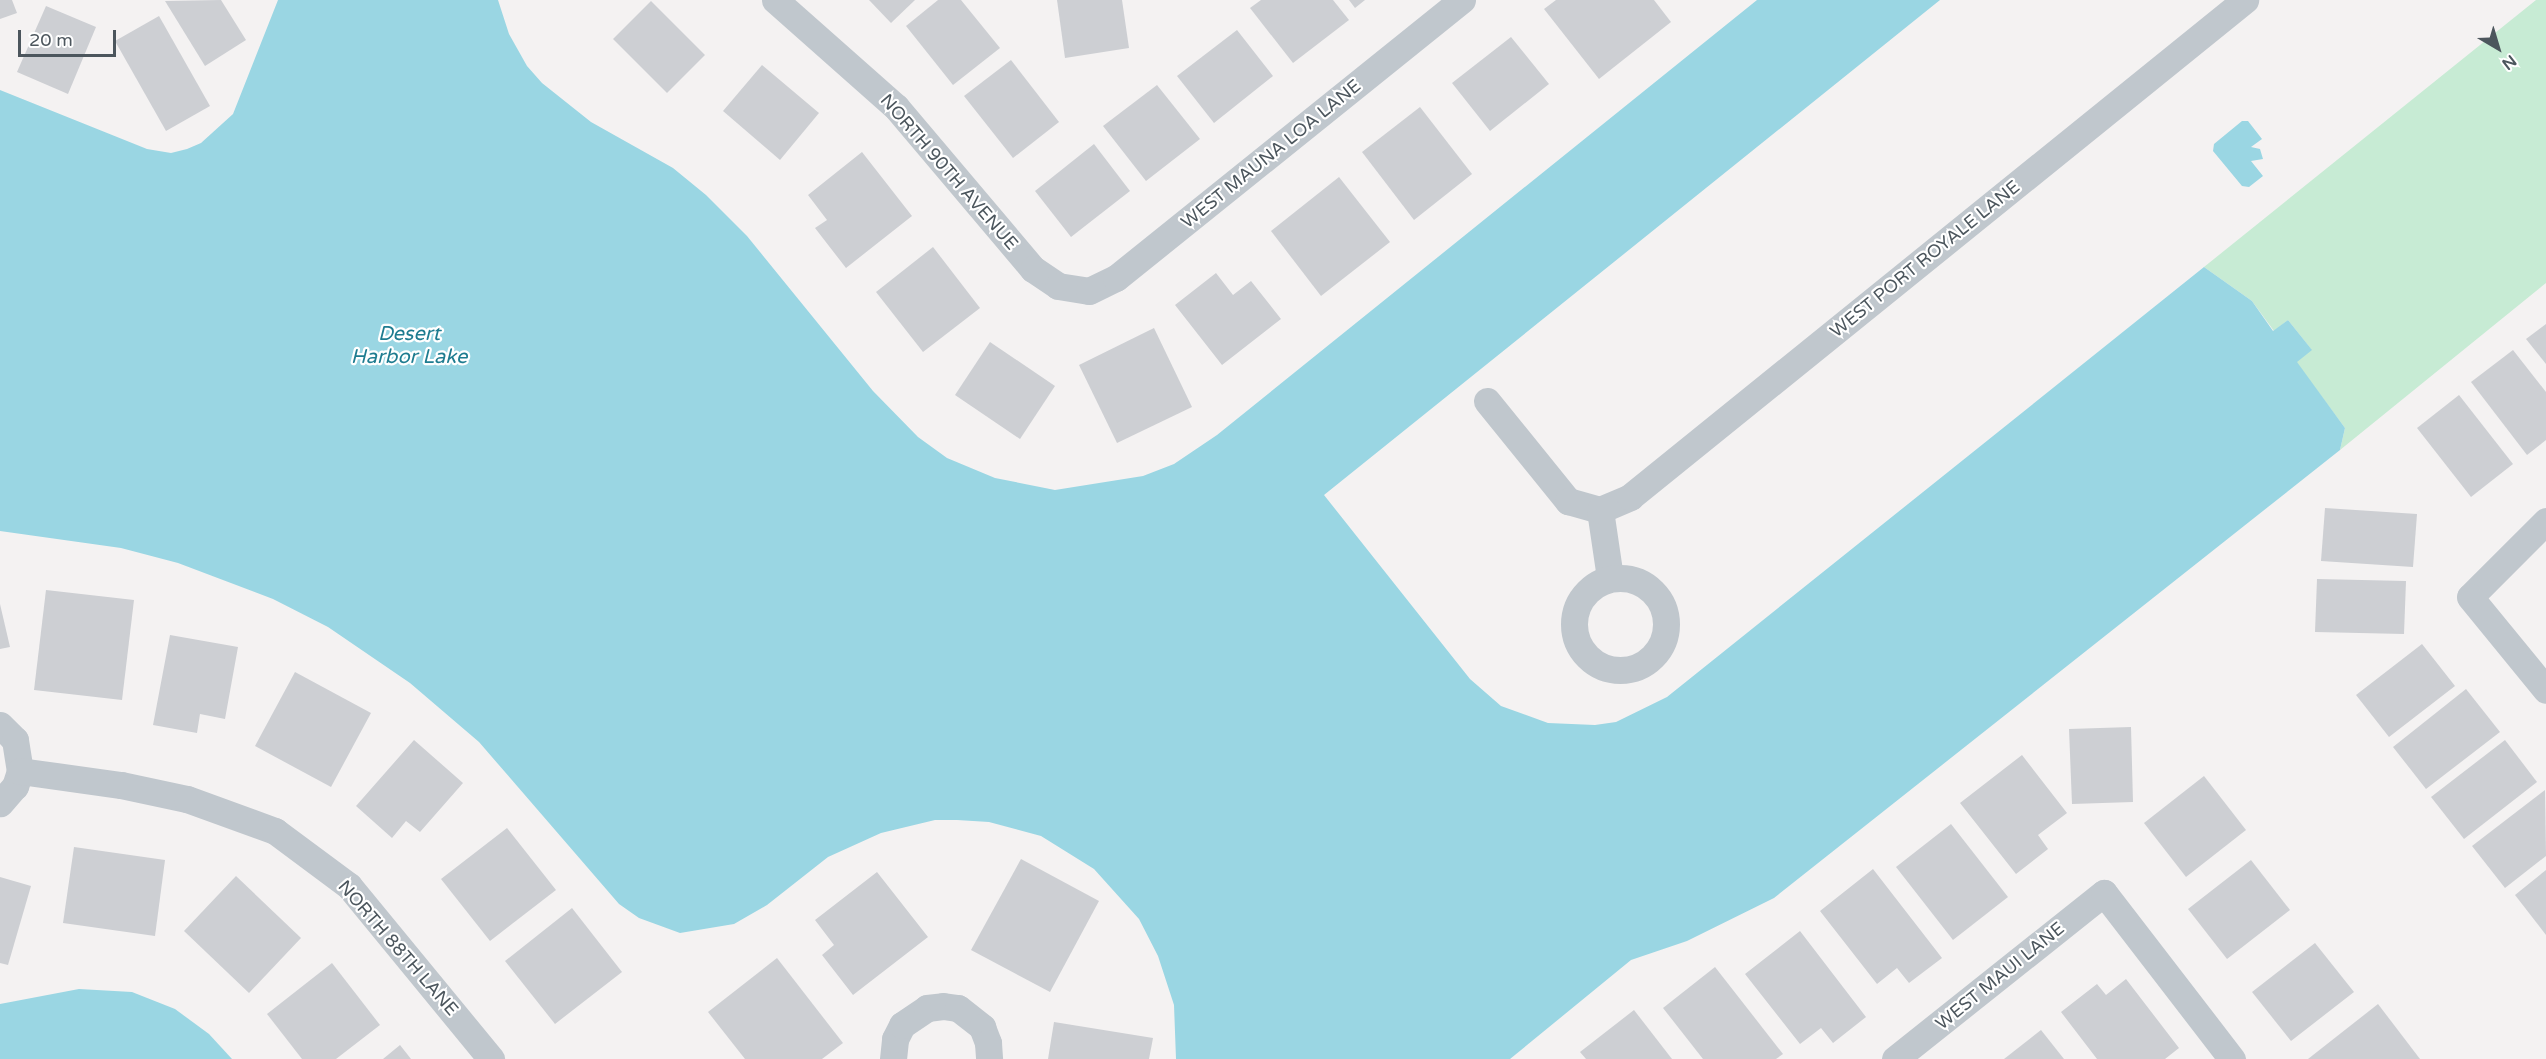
<!DOCTYPE html>
<style>
body{margin:0}
#map{position:relative;width:2546px;height:1059px;overflow:hidden;background:#f4f2f2;font-family:"Varela Round",sans-serif}
div>[style]{position:absolute}
[style*='--x']{left:calc(var(--x)*1px);top:calc(var(--y)*1px);width:calc(var(--w)*1px);rotate:calc(var(--a)*1deg)}
.green>*{inset:0;background:#c7ebd4}
.water>*{inset:0;background:#9ad6e3}
.building>*{inset:0;background:#cdcfd3}
.street>*{height:27px;margin:-13.5px;padding:0 13.5px;transform-origin:13.5px;border-radius:13.5px;background:#c0c7cd}
.street>.ring{margin:-13.5px;padding:0;box-sizing:content-box;background:none;border:27px solid #c0c7cd;border-radius:50%}
span{translate:-50% -50%;white-space:nowrap;text-align:center;line-height:1.15;-webkit-text-stroke:4.5px #fff;paint-order:stroke}
.street-label{font-size:18px;color:#4c565d}
.water-label{font-size:20px;color:#1e7c90;font-style:italic}
.north{position:absolute;left:2468px;top:18px;width:60px;height:60px;-webkit-text-stroke:4px #fff;paint-order:stroke;rotate:142deg;font-size:16px;font-weight:700;line-height:24px;text-align:center;color:#4c565d}
.north::after{content:'';display:block;margin:auto;width:21px;height:27px;background:#4c565d;clip-path:polygon(50% 0,100% 100%,50% 72%,0 100%)}
.scale{position:absolute;left:18px;top:30px;width:98px;height:27px;box-sizing:border-box;border:3px solid #4c565d;border-top:0;padding-left:8px;font-size:18px;line-height:21px;white-space:nowrap;color:#4c565d;-webkit-text-stroke:4px #fff;paint-order:stroke}
</style>
<div id="map">
<div class="green">
<i style="clip-path:polygon(2536px 0,2546px 0,2546px 283px,2340px 450px,2345px 428px,2296px 362px,2311px 349px,2288px 320px,2274px 331px,2252px 301px,2204px 267px)"></i>
</div>
<div class="water">
<i style="clip-path:polygon(278px 0,498px 0,509px 34px,527px 66px,542px 83px,591px 122px,673px 168px,706px 195px,747px 236px,873px 391px,918px 437px,947px 458px,995px 478px,1055px 490px,1143px 476px,1174px 464px,1217px 435px,1757px 0,1940px 0,1324px 495px,1470px 679px,1501px 706px,1548px 723px,1595px 725px,1616px 722px,1667px 697px,2204px 267px,2252px 301px,2273px 331px,2288px 320px,2312px 350px,2297px 362px,2345px 428px,2340px 450px,1774px 898px,1687px 941px,1631px 960px,1510px 1059px,1176px 1059px,1174px 1005px,1158px 956px,1139px 919px,1094px 869px,1041px 836px,989px 822px,957px 820px,935px 820px,881px 833px,828px 857px,767px 905px,734px 924px,680px 933px,639px 918px,619px 904px,479px 742px,410px 683px,328px 627px,273px 599px,178px 563px,121px 548px,0 531px,0 90px,147px 149px,171px 153px,187px 149px,201px 143px,233px 114px)"></i>
<i style="clip-path:polygon(2242px 121px,2248px 121px,2262px 139px,2251px 147px,2260px 149px,2263px 159px,2251px 161px,2263px 176px,2249px 187px,2242px 186px,2213px 151px,2214px 144px)"></i>
<i style="clip-path:polygon(79px 989px,132px 992px,175px 1009px,209px 1034px,232px 1059px,0 1059px,0 1004px)"></i>
</div>
<div class="building">
<i style="clip-path:polygon(0 0,12px 0,17px 13px,0 19px)"></i>
<i style="clip-path:polygon(221px 0,246px 40px,205px 66px,165px 1px)"></i>
<i style="clip-path:polygon(869px 0,915px 0,891px 23px)"></i>
<i style="clip-path:polygon(938px 0,961px 0,1000px 48px,953px 85px,906px 26px)"></i>
<i style="clip-path:polygon(1057px 0,1122px 0,1129px 48px,1065px 58px)"></i>
<i style="clip-path:polygon(1261px 0,1333px 0,1349px 20px,1293px 63px,1250px 8px)"></i>
<i style="clip-path:polygon(1349px 0,1365px 0,1355px 8px)"></i>
<i style="clip-path:polygon(1556px 0,1654px 0,1671px 22px,1599px 79px,1544px 9px)"></i>
<i style="clip-path:polygon(651px 1px,705px 55px,667px 93px,613px 39px)"></i>
<i style="clip-path:polygon(46px 6px,96px 27px,68px 94px,17px 72px)"></i>
<i style="clip-path:polygon(159px 16px,210px 106px,166px 131px,115px 41px)"></i>
<i style="clip-path:polygon(1237px 30px,1273px 76px,1214px 123px,1177px 76px)"></i>
<i style="clip-path:polygon(1511px 37px,1549px 84px,1490px 131px,1452px 83px)"></i>
<i style="clip-path:polygon(1011px 60px,1059px 122px,1013px 158px,964px 96px)"></i>
<i style="clip-path:polygon(762px 65px,819px 113px,780px 160px,723px 111px)"></i>
<i style="clip-path:polygon(1157px 85px,1200px 139px,1146px 181px,1103px 126px)"></i>
<i style="clip-path:polygon(1420px 107px,1472px 174px,1414px 220px,1362px 152px)"></i>
<i style="clip-path:polygon(1094px 144px,1130px 191px,1071px 237px,1035px 191px)"></i>
<i style="clip-path:polygon(862px 152px,912px 216px,846px 268px,815px 228px,827px 220px,808px 195px)"></i>
<i style="clip-path:polygon(1339px 177px,1390px 242px,1321px 296px,1271px 231px)"></i>
<i style="clip-path:polygon(933px 247px,980px 308px,923px 352px,876px 292px)"></i>
<i style="clip-path:polygon(1216px 273px,1233px 295px,1251px 281px,1281px 319px,1222px 365px,1175px 305px)"></i>
<i style="clip-path:polygon(2546px 324px,2546px 364px,2526px 339px)"></i>
<i style="clip-path:polygon(1154px 328px,1192px 407px,1117px 443px,1079px 365px)"></i>
<i style="clip-path:polygon(990px 342px,1055px 386px,1020px 439px,955px 395px)"></i>
<i style="clip-path:polygon(2513px 350px,2546px 392px,2546px 440px,2527px 455px,2471px 382px)"></i>
<i style="clip-path:polygon(2459px 395px,2513px 464px,2471px 497px,2417px 428px)"></i>
<i style="clip-path:polygon(2325px 508px,2417px 514px,2413px 567px,2321px 561px)"></i>
<i style="clip-path:polygon(2317px 579px,2406px 581px,2404px 634px,2315px 632px)"></i>
<i style="clip-path:polygon(46px 590px,134px 600px,122px 700px,34px 690px)"></i>
<i style="clip-path:polygon(0 604px,10px 647px,0 649px)"></i>
<i style="clip-path:polygon(170px 635px,238px 647px,225px 719px,200px 714px,197px 733px,153px 725px)"></i>
<i style="clip-path:polygon(2422px 644px,2455px 686px,2389px 737px,2356px 695px)"></i>
<i style="clip-path:polygon(295px 672px,371px 713px,331px 787px,255px 746px)"></i>
<i style="clip-path:polygon(2466px 689px,2500px 732px,2426px 789px,2393px 747px)"></i>
<i style="clip-path:polygon(2131px 727px,2133px 802px,2072px 804px,2069px 729px)"></i>
<i style="clip-path:polygon(414px 740px,463px 783px,420px 832px,406px 821px,392px 838px,356px 806px)"></i>
<i style="clip-path:polygon(2505px 740px,2537px 782px,2464px 839px,2431px 797px)"></i>
<i style="clip-path:polygon(2022px 755px,2067px 813px,2038px 835px,2048px 849px,2016px 874px,1960px 803px)"></i>
<i style="clip-path:polygon(2204px 776px,2246px 830px,2186px 877px,2144px 823px)"></i>
<i style="clip-path:polygon(2545px 790px,2546px 856px,2505px 888px,2472px 846px)"></i>
<i style="clip-path:polygon(1951px 824px,2008px 897px,1953px 940px,1896px 867px)"></i>
<i style="clip-path:polygon(507px 828px,556px 890px,490px 941px,441px 879px)"></i>
<i style="clip-path:polygon(74px 847px,165px 860px,155px 936px,63px 923px)"></i>
<i style="clip-path:polygon(1021px 859px,1099px 901px,1050px 992px,971px 950px)"></i>
<i style="clip-path:polygon(2251px 860px,2290px 910px,2227px 959px,2188px 909px)"></i>
<i style="clip-path:polygon(1873px 869px,1942px 958px,1909px 983px,1897px 968px,1877px 984px,1820px 911px)"></i>
<i style="clip-path:polygon(2546px 870px,2546px 935px,2515px 895px)"></i>
<i style="clip-path:polygon(877px 872px,928px 937px,853px 995px,822px 955px,834px 945px,815px 920px)"></i>
<i style="clip-path:polygon(236px 876px,301px 938px,249px 993px,184px 931px)"></i>
<i style="clip-path:polygon(0 877px,31px 886px,8px 965px,0 963px)"></i>
<i style="clip-path:polygon(572px 908px,622px 972px,555px 1024px,505px 961px)"></i>
<i style="clip-path:polygon(1800px 931px,1866px 1017px,1833px 1043px,1821px 1028px,1800px 1044px,1745px 974px)"></i>
<i style="clip-path:polygon(2315px 943px,2354px 992px,2291px 1041px,2252px 992px)"></i>
<i style="clip-path:polygon(777px 958px,843px 1043px,822px 1059px,745px 1059px,708px 1012px)"></i>
<i style="clip-path:polygon(332px 963px,380px 1025px,336px 1059px,302px 1059px,267px 1014px)"></i>
<i style="clip-path:polygon(1715px 967px,1783px 1054px,1776px 1059px,1703px 1059px,1663px 1008px)"></i>
<i style="clip-path:polygon(2126px 979px,2179px 1048px,2165px 1059px,2097px 1059px,2061px 1012px,2097px 984px,2106px 995px)"></i>
<i style="clip-path:polygon(2378px 1004px,2420px 1059px,2308px 1059px)"></i>
<i style="clip-path:polygon(1634px 1010px,1672px 1059px,1586px 1059px,1580px 1052px)"></i>
<i style="clip-path:polygon(1054px 1022px,1153px 1038px,1149px 1059px,1048px 1059px)"></i>
<i style="clip-path:polygon(2041px 1030px,2064px 1059px,2004px 1059px)"></i>
<i style="clip-path:polygon(400px 1045px,411px 1059px,383px 1059px)"></i>
</div>
<div class="street">
<i style="--x:775;--y:0;--w:162;--a:41.5"></i>
<i style="--x:896;--y:107;--w:212;--a:49.8"></i>
<i style="--x:1033;--y:269;--w:30;--a:34"></i>
<i style="--x:1058;--y:286;--w:31;--a:9"></i>
<i style="--x:1089;--y:291;--w:30;--a:-26"></i>
<i style="--x:1116;--y:278;--w:444;--a:-38.8"></i>
<i style="--x:1487;--y:401;--w:129;--a:51"></i>
<i style="--x:1568;--y:501;--w:33;--a:16"></i>
<i style="--x:1600;--y:510;--w:69;--a:81.6"></i>
<i style="--x:1600;--y:510;--w:33;--a:-23"></i>
<i style="--x:1630;--y:497;--w:791;--a:-38.94"></i>
<i style="--x:2546;--y:521;--w:107;--a:135"></i>
<i style="--x:2470;--y:597;--w:120;--a:50.7"></i>
<i class="ring" style="left:1574px;top:578px;width:65px;height:65px"></i>
<i style="--x:0;--y:725;--w:21;--a:45"></i>
<i style="--x:15;--y:740;--w:31;--a:81"></i>
<i style="--x:20;--y:771;--w:16;--a:108"></i>
<i style="--x:15;--y:786;--w:23;--a:131"></i>
<i style="--x:20;--y:771;--w:102;--a:7.9"></i>
<i style="--x:121;--y:785;--w:67;--a:12"></i>
<i style="--x:187;--y:799;--w:94;--a:20"></i>
<i style="--x:275;--y:831;--w:92;--a:36.6"></i>
<i style="--x:349;--y:886;--w:224;--a:50.6"></i>
<i style="--x:893;--y:1059;--w:20;--a:-84"></i>
<i style="--x:895;--y:1039;--w:16;--a:-63"></i>
<i style="--x:902;--y:1025;--w:30;--a:-34"></i>
<i style="--x:927;--y:1008;--w:16;--a:-7"></i>
<i style="--x:943;--y:1006;--w:15;--a:8"></i>
<i style="--x:958;--y:1008;--w:31;--a:38"></i>
<i style="--x:982;--y:1027;--w:17;--a:69"></i>
<i style="--x:988;--y:1043;--w:16;--a:86"></i>
<i style="--x:1895;--y:1059;--w:267;--a:-38.5"></i>
<i style="--x:2104;--y:893;--w:210;--a:52.4"></i>
</div>
<div class="street-label">
<span style="left:1271px;top:154px;rotate:-39deg">WEST MAUNA LOA LANE</span>
<span style="left:949px;top:172px;rotate:49deg">NORTH 90TH AVENUE</span>
<span style="left:1925px;top:259px;rotate:-39deg">WEST PORT ROYALE LANE</span>
<span style="left:398px;top:948px;rotate:49deg">NORTH 88TH LANE</span>
<span style="left:2000px;top:976px;rotate:-39deg">WEST MAUI LANE</span>
</div>
<div class="water-label">
<span style="left:409px;top:346px">Desert<br>Harbor Lake</span>
</div>
<div class="north">N</div>
<div class="scale">20 m</div>
</div>
